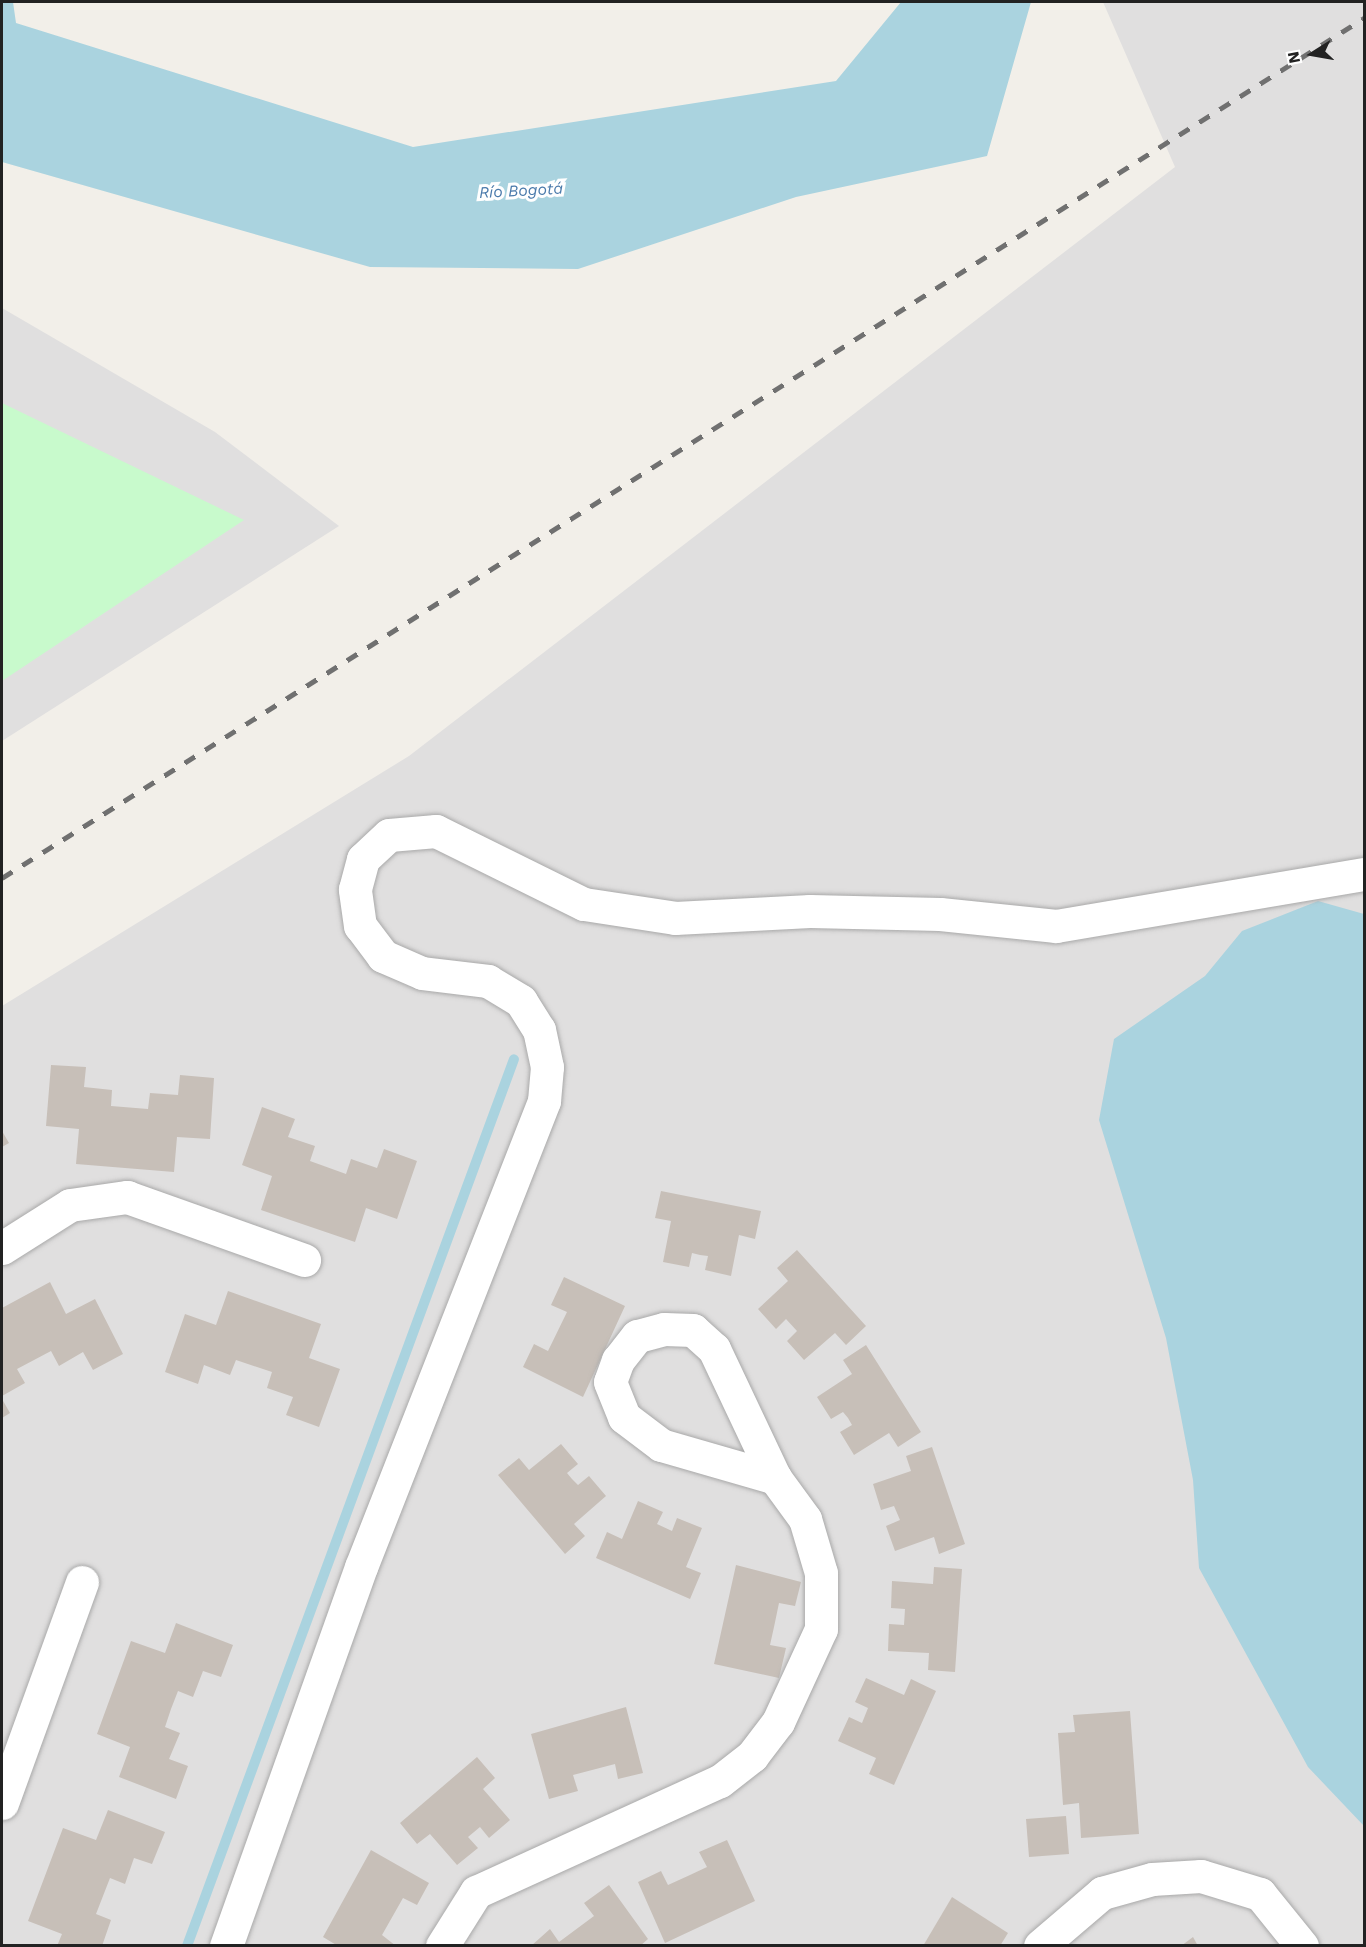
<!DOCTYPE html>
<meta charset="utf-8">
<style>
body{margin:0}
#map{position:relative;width:1366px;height:1947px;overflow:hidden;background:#f2efe9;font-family:"Work Sans",sans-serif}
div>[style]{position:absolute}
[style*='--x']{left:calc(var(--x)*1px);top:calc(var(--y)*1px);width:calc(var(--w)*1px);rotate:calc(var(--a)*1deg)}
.residential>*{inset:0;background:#e0dfdf}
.park>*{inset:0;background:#c8facc}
.water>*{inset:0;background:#aad3df}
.stream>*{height:10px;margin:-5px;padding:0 5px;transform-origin:5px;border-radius:5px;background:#aad3df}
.building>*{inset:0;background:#c7bfb8}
.roads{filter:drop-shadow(0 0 2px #a9a9a9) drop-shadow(0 0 2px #a9a9a9)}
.minor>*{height:33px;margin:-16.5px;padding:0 16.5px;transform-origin:16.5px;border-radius:16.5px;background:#fff}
.rail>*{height:4.5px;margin-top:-2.25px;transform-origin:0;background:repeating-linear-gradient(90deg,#707070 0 12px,transparent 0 24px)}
span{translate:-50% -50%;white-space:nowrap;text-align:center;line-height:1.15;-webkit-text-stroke:6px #fff;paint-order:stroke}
.water-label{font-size:16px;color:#4a7aab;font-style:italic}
.frame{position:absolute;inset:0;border:3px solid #222;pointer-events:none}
.north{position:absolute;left:1282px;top:24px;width:60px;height:60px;-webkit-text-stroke:4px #fff;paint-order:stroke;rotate:259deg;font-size:16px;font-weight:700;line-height:24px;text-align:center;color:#222}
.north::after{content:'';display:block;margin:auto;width:21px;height:27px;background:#222;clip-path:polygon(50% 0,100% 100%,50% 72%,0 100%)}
</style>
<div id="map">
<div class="residential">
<i style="clip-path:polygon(1103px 2px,1364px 2px,1364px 1945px,2px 1946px,2px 1006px,409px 756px,1175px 167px)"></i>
<i style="clip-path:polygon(2px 308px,215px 432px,339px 526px,2px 741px)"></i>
</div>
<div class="park">
<i style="clip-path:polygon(2px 403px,244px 520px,2px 681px)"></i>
</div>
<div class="water">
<i style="clip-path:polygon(2px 2px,13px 2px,16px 23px,413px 147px,836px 81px,901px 2px,1031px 2px,987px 156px,796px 197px,578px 269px,370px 267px,2px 162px)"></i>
<i style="clip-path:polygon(1318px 901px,1364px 914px,1364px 1826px,1308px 1767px,1199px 1568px,1193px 1480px,1166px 1338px,1099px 1120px,1114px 1039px,1205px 976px,1242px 931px)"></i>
</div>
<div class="stream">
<i style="--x:187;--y:1946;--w:945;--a:-69.76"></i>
</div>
<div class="building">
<i style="clip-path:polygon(51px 1065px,86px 1067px,84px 1087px,112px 1090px,111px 1106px,148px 1109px,150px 1093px,178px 1095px,180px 1075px,214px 1078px,210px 1139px,177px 1137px,174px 1172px,76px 1164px,79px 1129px,46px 1126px)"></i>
<i style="clip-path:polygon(262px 1107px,295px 1119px,288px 1137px,315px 1146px,310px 1161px,346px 1174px,351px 1159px,377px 1168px,384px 1149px,417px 1161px,397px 1219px,366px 1208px,355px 1242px,261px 1210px,272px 1176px,242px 1165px)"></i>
<i style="clip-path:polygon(2px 1131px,9px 1143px,2px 1147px)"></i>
<i style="clip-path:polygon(661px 1191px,761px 1211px,755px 1239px,739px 1235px,731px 1276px,705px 1270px,708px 1256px,700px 1255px,692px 1253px,689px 1267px,663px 1262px,671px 1221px,655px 1218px)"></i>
<i style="clip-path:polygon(797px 1250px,866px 1326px,846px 1345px,835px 1333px,804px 1360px,787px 1341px,797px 1331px,786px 1319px,776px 1329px,758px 1309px,788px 1281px,777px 1268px)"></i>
<i style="clip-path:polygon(564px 1277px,625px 1306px,583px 1397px,523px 1367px,534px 1344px,548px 1351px,567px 1312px,551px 1305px)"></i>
<i style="clip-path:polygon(50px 1282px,66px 1314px,95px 1299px,123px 1354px,93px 1370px,83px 1352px,59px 1366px,51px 1351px,17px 1369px,25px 1383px,2px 1396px,2px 1308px)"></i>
<i style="clip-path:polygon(228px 1291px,321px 1324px,309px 1358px,340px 1369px,319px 1427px,286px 1415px,293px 1397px,267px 1388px,272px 1372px,236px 1360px,230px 1375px,204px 1365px,198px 1384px,165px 1372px,185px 1314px,216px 1325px)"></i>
<i style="clip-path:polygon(866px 1345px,921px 1432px,898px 1447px,889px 1433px,854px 1455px,840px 1432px,852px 1425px,848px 1418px,843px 1412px,831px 1419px,817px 1397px,852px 1374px,843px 1360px)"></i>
<i style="clip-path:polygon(2px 1399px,10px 1413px,2px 1418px)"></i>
<i style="clip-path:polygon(561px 1444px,578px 1464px,567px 1473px,572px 1479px,578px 1485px,589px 1476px,606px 1496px,574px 1524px,585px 1536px,565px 1554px,498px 1475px,519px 1458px,529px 1470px)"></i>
<i style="clip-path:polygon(932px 1447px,965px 1544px,939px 1554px,934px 1537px,895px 1551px,886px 1526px,900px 1520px,894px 1506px,881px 1510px,873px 1484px,911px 1471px,906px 1456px)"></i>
<i style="clip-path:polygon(638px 1501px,663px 1512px,657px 1524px,672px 1531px,677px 1518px,702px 1528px,686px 1567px,701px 1573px,690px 1599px,596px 1558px,607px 1532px,622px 1539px)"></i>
<i style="clip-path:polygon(736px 1565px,801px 1582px,795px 1606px,779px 1603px,774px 1627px,770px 1645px,786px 1648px,779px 1678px,714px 1664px)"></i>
<i style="clip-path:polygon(934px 1567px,962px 1569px,955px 1672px,928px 1670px,929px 1653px,888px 1651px,889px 1624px,904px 1625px,905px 1609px,891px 1608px,892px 1581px,933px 1584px)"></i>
<i style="clip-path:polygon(176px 1623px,233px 1645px,221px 1677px,203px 1671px,193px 1697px,178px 1691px,171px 1709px,165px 1727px,180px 1733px,169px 1759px,188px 1766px,176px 1799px,119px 1777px,130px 1747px,97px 1734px,131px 1641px,165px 1653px)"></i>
<i style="clip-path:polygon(866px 1678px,904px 1695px,911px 1679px,936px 1691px,894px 1785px,869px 1774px,876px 1758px,838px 1741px,849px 1717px,862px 1723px,868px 1708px,855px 1702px)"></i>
<i style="clip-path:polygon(626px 1707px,643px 1773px,618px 1779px,615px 1764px,573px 1775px,578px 1791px,549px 1799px,531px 1734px)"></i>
<i style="clip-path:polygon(1130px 1711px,1139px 1834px,1081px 1838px,1079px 1803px,1063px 1805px,1058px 1733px,1075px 1732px,1073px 1715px)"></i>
<i style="clip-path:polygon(477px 1757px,495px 1778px,483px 1789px,510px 1820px,489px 1838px,480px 1827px,468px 1837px,478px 1848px,457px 1865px,430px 1834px,417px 1844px,400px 1823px)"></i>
<i style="clip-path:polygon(108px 1810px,165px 1832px,152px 1864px,134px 1858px,125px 1884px,110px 1878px,96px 1914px,111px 1920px,102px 1946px,57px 1946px,62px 1934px,28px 1921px,63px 1828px,96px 1840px)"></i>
<i style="clip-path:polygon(1066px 1816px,1069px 1854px,1029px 1857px,1026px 1819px)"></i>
<i style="clip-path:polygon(727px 1840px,755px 1901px,665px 1943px,638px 1882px,661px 1871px,668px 1885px,690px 1875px,707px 1867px,699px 1852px)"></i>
<i style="clip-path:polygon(371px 1850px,429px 1883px,417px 1905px,403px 1898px,382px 1935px,396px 1946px,338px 1946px,323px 1937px)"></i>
<i style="clip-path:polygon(609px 1885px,648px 1939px,640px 1946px,531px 1946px,550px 1929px,559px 1942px,594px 1916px,584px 1903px)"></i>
<i style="clip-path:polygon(952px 1897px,1008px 1933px,1000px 1946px,923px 1946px)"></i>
<i style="clip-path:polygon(1193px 1937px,1198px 1946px,1181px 1946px)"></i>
</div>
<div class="roads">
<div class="minor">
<i style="--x:2;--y:1248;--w:80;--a:-32.3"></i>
<i style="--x:70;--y:1205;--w:58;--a:-8"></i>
<i style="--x:127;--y:1197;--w:188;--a:19.6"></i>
<i style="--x:2;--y:1803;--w:235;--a:-70.1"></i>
<i style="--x:226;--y:1946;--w:402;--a:-70.4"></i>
<i style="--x:361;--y:1567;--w:501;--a:-68.56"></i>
<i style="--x:544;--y:1101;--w:34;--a:-85"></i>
<i style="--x:547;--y:1067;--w:38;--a:-102"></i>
<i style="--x:539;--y:1030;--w:34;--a:-122"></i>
<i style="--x:521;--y:1001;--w:39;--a:-149"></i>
<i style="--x:488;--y:981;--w:66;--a:-173.1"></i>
<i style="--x:422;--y:973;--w:43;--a:-156.4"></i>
<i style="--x:383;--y:956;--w:38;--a:-127"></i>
<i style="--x:360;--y:926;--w:37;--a:-98"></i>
<i style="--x:355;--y:889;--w:31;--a:-75"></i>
<i style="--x:363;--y:859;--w:35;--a:-43"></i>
<i style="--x:389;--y:835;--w:47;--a:-4.9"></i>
<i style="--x:436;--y:831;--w:165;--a:26.3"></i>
<i style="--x:584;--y:904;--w:92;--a:8.7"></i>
<i style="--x:675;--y:918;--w:135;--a:-3"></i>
<i style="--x:810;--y:911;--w:130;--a:1.3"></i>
<i style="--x:940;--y:914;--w:117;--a:5.9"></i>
<i style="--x:1056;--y:926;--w:312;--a:-9.6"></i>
<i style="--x:442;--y:1946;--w:64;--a:-57.8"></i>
<i style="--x:476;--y:1892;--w:268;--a:-24.5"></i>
<i style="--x:720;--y:1781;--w:41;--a:-38"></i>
<i style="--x:752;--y:1756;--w:43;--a:-52.6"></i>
<i style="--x:778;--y:1722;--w:102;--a:-65.2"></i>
<i style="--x:821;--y:1629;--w:56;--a:-90"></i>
<i style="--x:821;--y:1573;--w:56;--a:-106.5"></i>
<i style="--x:805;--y:1519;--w:51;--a:-126.2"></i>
<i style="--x:775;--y:1478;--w:143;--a:-115.3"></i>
<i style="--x:714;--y:1349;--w:28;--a:-138"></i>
<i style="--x:693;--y:1330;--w:29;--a:-178"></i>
<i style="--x:664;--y:1329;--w:28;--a:165"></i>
<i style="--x:637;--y:1336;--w:31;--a:128"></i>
<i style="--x:618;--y:1360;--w:23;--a:110"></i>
<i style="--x:610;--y:1382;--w:38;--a:68"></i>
<i style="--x:624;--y:1417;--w:46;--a:37.1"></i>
<i style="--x:661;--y:1445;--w:119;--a:16.1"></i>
<i style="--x:1040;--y:1946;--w:82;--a:-40.5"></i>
<i style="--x:1102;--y:1893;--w:52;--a:-15.6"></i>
<i style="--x:1152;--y:1879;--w:49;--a:-3.5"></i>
<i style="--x:1201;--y:1876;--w:62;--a:17"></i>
<i style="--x:1260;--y:1894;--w:67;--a:51.1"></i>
</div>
</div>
<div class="rail">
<i style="--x:2;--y:878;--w:1611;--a:-32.27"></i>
</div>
<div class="water-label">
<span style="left:521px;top:191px;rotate:-3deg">Río Bogotá</span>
</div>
<div class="frame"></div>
<div class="north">N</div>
</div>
